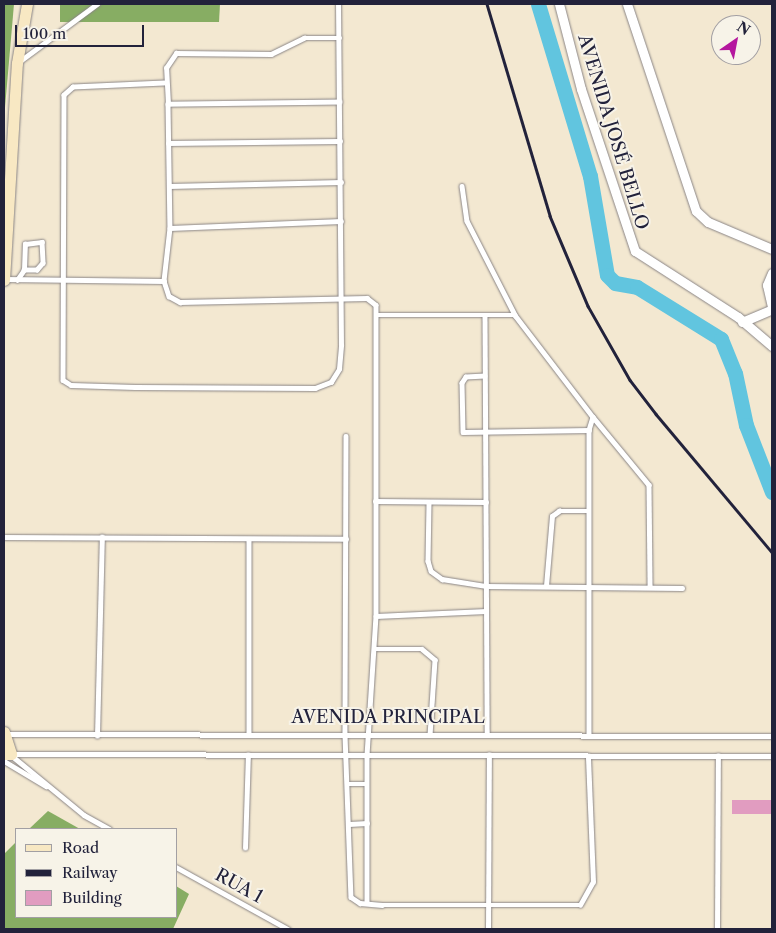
<!DOCTYPE html>
<meta charset="utf-8">
<style>
body{margin:0}
#map{position:relative;width:776px;height:933px;overflow:hidden;background:#f3e8d1;font-family:"Libre Caslon Text",serif}
div>[style]{position:absolute}
[style*='--x']{left:calc(var(--x)*1px);top:calc(var(--y)*1px);width:calc(var(--w)*1px);rotate:calc(var(--a)*1deg)}
.forest>*{inset:0;background:#87ad63}
.river>*{height:15px;margin:-7.5px;padding:0 7.5px;transform-origin:7.5px;border-radius:7.5px;background:#61c5df}
.building>*{inset:0;background:#e19cc0}
.roads{filter:drop-shadow(0 0 1px #8a8586) drop-shadow(0 0 1px #8a8586)}
.lane>*{height:4.5px;margin:-2.25px;padding:0 2.25px;transform-origin:2.25px;border-radius:2.25px;background:#fff}
.street>*{height:9px;margin:-4.5px;padding:0 4.5px;transform-origin:4.5px;border-radius:4.5px;background:#fff}
.secondary>*{height:11px;margin:-5.5px;padding:0 5.5px;transform-origin:5.5px;border-radius:5.5px;background:#f8e8c3}
.rail>*{height:2.5px;margin:-1.25px;padding:0 1.25px;transform-origin:1.25px;border-radius:1.25px;background:#22223b}
span{translate:-50% -50%;white-space:nowrap;text-align:center;line-height:1.15;-webkit-text-stroke:4px #f7f3e8;paint-order:stroke}
.street-label{font-size:18px;color:#22223b}
.frame{position:absolute;inset:0;border:5px solid #22223b;pointer-events:none}
.legend{position:absolute;left:15px;top:828px;width:162px;height:90px;box-sizing:border-box;background:#f7f3e8;border:1px solid #a29fa3;margin:0;padding:6px 9px;list-style:none;font-size:15px;color:#22223b}
.legend li{display:flex;align-items:center;gap:10px;height:25px}
.legend b{width:25px;border:1px solid #a29fa3}
.north{position:absolute;left:711px;top:15px;width:50px;height:50px;box-sizing:border-box;background:#f7f3e8;border:1px solid #a29fa3;border-radius:50%;rotate:33deg;font-size:14px;font-weight:700;line-height:20px;text-align:center;color:#22223b}
.north::after{content:'';display:block;margin:auto;width:18px;height:22px;background:#b5179e;clip-path:polygon(50% 0,100% 100%,50% 72%,0 100%)}
.scale{position:absolute;left:15px;top:25px;width:129px;height:22px;box-sizing:border-box;border:2px solid #22223b;border-top:0;padding-left:6px;font-size:15px;line-height:18px;white-space:nowrap;color:#22223b;-webkit-text-stroke:4px #f7f3e8;paint-order:stroke}
</style>
<div id="map">
<div class="forest">
<i style="clip-path:polygon(4px 4px,14px 4px,4px 119px)"></i>
<i style="clip-path:polygon(60px 4px,220px 4px,219px 22px,60px 22px)"></i>
<i style="clip-path:polygon(48px 811px,80px 829px,29px 829px)"></i>
<i style="clip-path:polygon(16px 842px,16px 917px,176px 917px,176px 886px,189px 894px,173px 929px,4px 929px,4px 854px)"></i>
</div>
<div class="river">
<i style="--x:538;--y:4;--w:180;--a:73.2"></i>
<i style="--x:590;--y:176;--w:100;--a:80.3"></i>
<i style="--x:607;--y:275;--w:11;--a:45"></i>
<i style="--x:615;--y:283;--w:22;--a:10"></i>
<i style="--x:637;--y:287;--w:99;--a:31.8"></i>
<i style="--x:721;--y:339;--w:37;--a:68"></i>
<i style="--x:735;--y:373;--w:53;--a:78.1"></i>
<i style="--x:746;--y:425;--w:72;--a:68.8"></i>
</div>
<div class="building">
<i style="clip-path:polygon(732px 800px,772px 800px,772px 814px,732px 814px)"></i>
</div>
<div class="roads">
<div class="lane">
<i style="--x:20;--y:61;--w:96;--a:-36.5"></i>
<i style="--x:164;--y:83;--w:91;--a:177.5"></i>
<i style="--x:73;--y:87;--w:12;--a:138"></i>
<i style="--x:64;--y:95;--w:285;--a:90.2"></i>
<i style="--x:63;--y:380;--w:9;--a:32"></i>
<i style="--x:71;--y:385;--w:64;--a:1.8"></i>
<i style="--x:135;--y:387;--w:180;--a:0.3"></i>
<i style="--x:315;--y:388;--w:17;--a:-21"></i>
<i style="--x:331;--y:382;--w:15;--a:-58"></i>
<i style="--x:339;--y:369;--w:24;--a:-85"></i>
<i style="--x:341;--y:345;--w:341;--a:-90.5"></i>
<i style="--x:340;--y:102;--w:172;--a:179.3"></i>
<i style="--x:168;--y:104;--w:124;--a:89.1"></i>
<i style="--x:170;--y:228;--w:53;--a:96.5"></i>
<i style="--x:164;--y:281;--w:16;--a:72"></i>
<i style="--x:169;--y:296;--w:13;--a:29"></i>
<i style="--x:180;--y:302;--w:187;--a:-1.2"></i>
<i style="--x:367;--y:298;--w:11;--a:38"></i>
<i style="--x:376;--y:305;--w:311;--a:90"></i>
<i style="--x:376;--y:616;--w:138;--a:93.7"></i>
<i style="--x:367;--y:754;--w:149;--a:90"></i>
<i style="--x:168;--y:104;--w:36;--a:-93"></i>
<i style="--x:166;--y:68;--w:18;--a:-56"></i>
<i style="--x:176;--y:53;--w:95;--a:0.6"></i>
<i style="--x:271;--y:54;--w:37;--a:-26"></i>
<i style="--x:304;--y:38;--w:36;--a:0"></i>
<i style="--x:168;--y:143;--w:172;--a:-0.7"></i>
<i style="--x:169;--y:186;--w:172;--a:-1.3"></i>
<i style="--x:462;--y:186;--w:35;--a:82"></i>
<i style="--x:467;--y:221;--w:106;--a:62.9"></i>
<i style="--x:170;--y:228;--w:171;--a:-2.3"></i>
<i style="--x:5;--y:279;--w:159;--a:0.7"></i>
<i style="--x:17;--y:280;--w:12;--a:-55"></i>
<i style="--x:24;--y:270;--w:26;--a:-88"></i>
<i style="--x:25;--y:244;--w:17;--a:-7"></i>
<i style="--x:42;--y:242;--w:21;--a:87"></i>
<i style="--x:43;--y:263;--w:9;--a:131"></i>
<i style="--x:37;--y:270;--w:13;--a:180"></i>
<i style="--x:376;--y:315;--w:109;--a:0"></i>
<i style="--x:485;--y:315;--w:420;--a:89.7"></i>
<i style="--x:485;--y:315;--w:30;--a:0"></i>
<i style="--x:515;--y:315;--w:128;--a:52.6"></i>
<i style="--x:593;--y:417;--w:14;--a:107"></i>
<i style="--x:589;--y:430;--w:305;--a:90"></i>
<i style="--x:485;--y:376;--w:19;--a:177"></i>
<i style="--x:466;--y:377;--w:7;--a:124"></i>
<i style="--x:462;--y:383;--w:49;--a:88.8"></i>
<i style="--x:463;--y:432;--w:126;--a:-0.9"></i>
<i style="--x:593;--y:417;--w:88;--a:50.5"></i>
<i style="--x:649;--y:485;--w:101;--a:89.4"></i>
<i style="--x:346;--y:436;--w:299;--a:90.2"></i>
<i style="--x:345;--y:735;--w:162;--a:87.9"></i>
<i style="--x:351;--y:897;--w:11;--a:34"></i>
<i style="--x:360;--y:903;--w:22;--a:5"></i>
<i style="--x:382;--y:905;--w:198;--a:0"></i>
<i style="--x:580;--y:905;--w:26;--a:-61"></i>
<i style="--x:593;--y:882;--w:126;--a:-92.3"></i>
<i style="--x:375;--y:501;--w:111;--a:0.5"></i>
<i style="--x:429;--y:504;--w:57;--a:91"></i>
<i style="--x:428;--y:561;--w:10;--a:73"></i>
<i style="--x:431;--y:571;--w:14;--a:36"></i>
<i style="--x:442;--y:579;--w:45;--a:9"></i>
<i style="--x:486;--y:586;--w:196;--a:0.6"></i>
<i style="--x:4;--y:537;--w:342;--a:0.3"></i>
<i style="--x:249;--y:541;--w:194;--a:90"></i>
<i style="--x:546;--y:586;--w:70;--a:-85.1"></i>
<i style="--x:552;--y:516;--w:9;--a:-36"></i>
<i style="--x:559;--y:511;--w:30;--a:0"></i>
<i style="--x:376;--y:616;--w:110;--a:-2.6"></i>
<i style="--x:374;--y:649;--w:48;--a:0"></i>
<i style="--x:422;--y:649;--w:17;--a:40"></i>
<i style="--x:435;--y:660;--w:75;--a:93.8"></i>
<i style="--x:6;--y:734;--w:766;--a:0.15"></i>
<i style="--x:97;--y:736;--w:199;--a:-88.6"></i>
<i style="--x:12;--y:754;--w:760;--a:0.15"></i>
<i style="--x:11;--y:755;--w:94;--a:39.4"></i>
<i style="--x:84;--y:815;--w:29;--a:29"></i>
<i style="--x:4;--y:761;--w:49;--a:30.8"></i>
<i style="--x:348;--y:784;--w:19;--a:0"></i>
<i style="--x:349;--y:824;--w:18;--a:-3"></i>
<i style="--x:245;--y:848;--w:93;--a:-88.2"></i>
<i style="--x:176;--y:867;--w:128;--a:29"></i>
<i style="--x:488;--y:929;--w:174;--a:-89.7"></i>
<i style="--x:717;--y:929;--w:173;--a:-89.7"></i>
</div>
<div class="street">
<i style="--x:559;--y:4;--w:88;--a:75.5"></i>
<i style="--x:581;--y:89;--w:171;--a:71.6"></i>
<i style="--x:635;--y:251;--w:122;--a:32.7"></i>
<i style="--x:738;--y:317;--w:45;--a:40.5"></i>
<i style="--x:627;--y:4;--w:218;--a:71.6"></i>
<i style="--x:696;--y:211;--w:16;--a:43"></i>
<i style="--x:708;--y:222;--w:69;--a:22.9"></i>
<i style="--x:772;--y:273;--w:13;--a:113"></i>
<i style="--x:767;--y:285;--w:22;--a:77"></i>
<i style="--x:742;--y:322;--w:33;--a:-23"></i>
</div>
<div class="secondary">
<i style="--x:4;--y:280;--w:217;--a:-86.6"></i>
<i style="--x:17;--y:63;--w:60;--a:-80.4"></i>
<i style="--x:4;--y:732;--w:23;--a:72"></i>
<i style="--x:11;--y:754;--w:7;--a:180"></i>
</div>
</div>
<div class="rail">
<i style="--x:487;--y:4;--w:221;--a:73.4"></i>
<i style="--x:550;--y:216;--w:98;--a:67.1"></i>
<i style="--x:588;--y:306;--w:85;--a:60.4"></i>
<i style="--x:630;--y:380;--w:43;--a:52.6"></i>
<i style="--x:656;--y:414;--w:180;--a:50"></i>
</div>
<div class="street-label">
<span style="left:613px;top:132px;rotate:73deg">AVENIDA JOSÉ BELLO</span>
<span style="left:388px;top:717px">AVENIDA PRINCIPAL</span>
<span style="left:239px;top:886px;rotate:29deg">RUA 1</span>
</div>
<div class="frame"></div>
<ul class="legend">
<li><b style="height:6px;background:#f8e8c3"></b>Road</li>
<li><b style="height:6px;background:#22223b"></b>Railway</li>
<li><b style="height:14px;background:#e19cc0"></b>Building</li>
</ul>
<div class="north">N</div>
<div class="scale">100 m</div>
</div>
